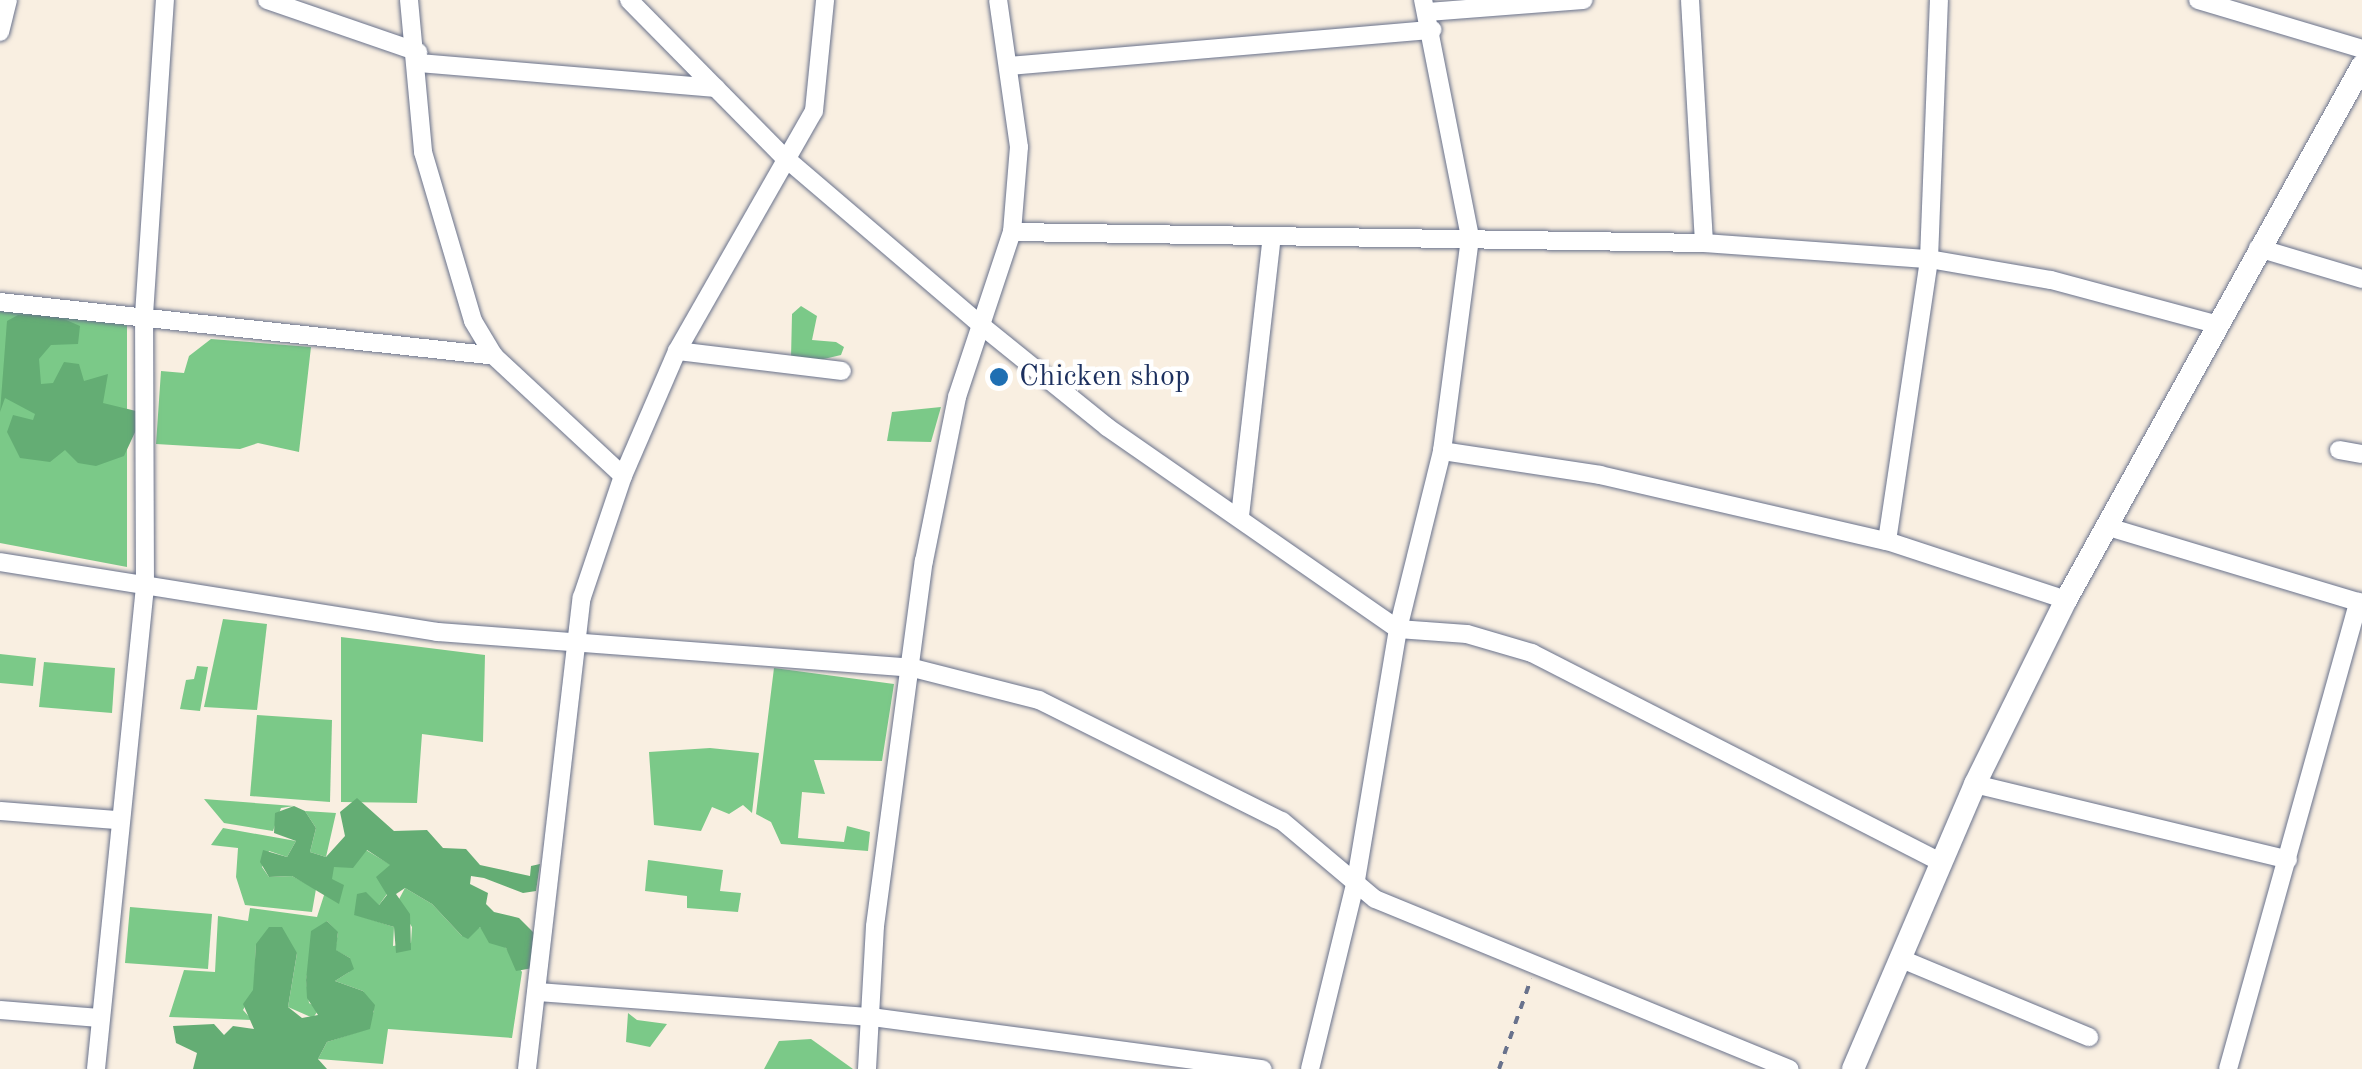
<!DOCTYPE html>
<html>
<head>
<meta charset="utf-8">
<style>
	body { margin:0 }
	#map { position:relative; width:2362px; height:1069px; overflow:hidden; background:#f9efe1; font-family:"Old Standard TT",serif }
	div>[style] { position:absolute }
	.green>* { inset:0; background:#7bc988 }
	.forest>* { inset:0; background:#64ad74 }
	.path>* { height:4px; margin-top:-2px; transform-origin:0; background:repeating-linear-gradient(90deg,#69728c 0 8px,transparent 0 16px) }
	.roads { filter:drop-shadow(0 0 2px #69728c) drop-shadow(0 0 2px #69728c) }
	.minor>* { height:18px; margin:-9px; padding:0 9px; transform-origin:9px; border-radius:9px; background:#fff }
	.tertiary>* { height:22px; margin:-11px; padding:0 11px; transform-origin:11px; border-radius:11px; background:#fff }
	.dots>* { width:28px; height:28px; translate:-50% -50%; box-sizing:border-box; border:5px solid #fff; border-radius:50% }
	span { translate:-50% -50%; white-space:nowrap; text-align:center; line-height:1.15; -webkit-text-stroke:9px #fff; paint-order:stroke }
	.poi-label { font-size:30px; color:#1b2f5e }
	.left { translate:0 -50%; text-align:left }
</style>
</head>
<body>
<div id="map">
	<div class="green">
		<i style="clip-path:polygon(801px 306px,817px 316px,812px 340px,836px 342px,844px 347px,841px 355px,811px 362px,791px 358px,792px 314px)"></i>
		<i style="clip-path:polygon(0 311px,127px 323px,127px 567px,0 543px)"></i>
		<i style="clip-path:polygon(211px 339px,311px 347px,299px 452px,258px 443px,240px 449px,156px 444px,161px 371px,184px 373px,189px 356px)"></i>
		<i style="clip-path:polygon(941px 407px,931px 442px,887px 441px,892px 412px)"></i>
		<i style="clip-path:polygon(223px 619px,267px 624px,257px 710px,204px 707px)"></i>
		<i style="clip-path:polygon(341px 637px,485px 655px,483px 742px,422px 734px,417px 803px,341px 802px)"></i>
		<i style="clip-path:polygon(0 654px,36px 658px,33px 686px,0 683px)"></i>
		<i style="clip-path:polygon(44px 662px,115px 668px,112px 713px,39px 707px)"></i>
		<i style="clip-path:polygon(197px 666px,208px 667px,200px 711px,180px 709px,186px 680px,194px 679px)"></i>
		<i style="clip-path:polygon(774px 668px,894px 684px,882px 761px,814px 760px,825px 794px,802px 792px,798px 838px,844px 842px,847px 826px,870px 832px,868px 851px,781px 844px,771px 822px,756px 814px)"></i>
		<i style="clip-path:polygon(257px 715px,332px 720px,330px 802px,250px 796px)"></i>
		<i style="clip-path:polygon(710px 748px,759px 753px,752px 813px,743px 805px,729px 814px,712px 807px,701px 831px,654px 825px,649px 752px)"></i>
		<i style="clip-path:polygon(204px 799px,294px 806px,281px 808px,273px 831px,224px 823px)"></i>
		<i style="clip-path:polygon(305px 811px,336px 813px,326px 857px,310px 852px,316px 828px)"></i>
		<i style="clip-path:polygon(223px 828px,296px 841px,287px 857px,269px 851px,262px 867px,269px 877px,292px 876px,316px 889px,312px 912px,245px 905px,236px 877px,238px 848px,211px 845px)"></i>
		<i style="clip-path:polygon(366px 850px,391px 865px,387px 894px,379px 905px,354px 914px,394px 927px,393px 946px,411px 943px,412px 927px,397px 903px,405px 888px,432px 904px,462px 936px,480px 927px,506px 948px,522px 972px,512px 1038px,388px 1029px,383px 1064px,318px 1059px,327px 1042px,364px 1030px,374px 1011px,363px 991px,335px 981px,349px 972px,350px 958px,335px 950px,338px 933px,327px 921px,313px 943px,306px 980px,309px 1003px,319px 1009px,313px 1018px,288px 1007px,297px 953px,256px 944px,254px 990px,243px 1010px,252px 1020px,169px 1017px,184px 970px,215px 972px,218px 916px,248px 921px,250px 908px,317px 917px,333px 867px)"></i>
		<i style="clip-path:polygon(648px 860px,723px 870px,720px 891px,741px 893px,738px 912px,687px 908px,687px 896px,645px 891px)"></i>
		<i style="clip-path:polygon(130px 907px,212px 914px,208px 969px,125px 963px)"></i>
		<i style="clip-path:polygon(628px 1013px,637px 1020px,667px 1024px,650px 1047px,626px 1042px)"></i>
		<i style="clip-path:polygon(811px 1039px,853px 1069px,764px 1069px,779px 1041px)"></i>
	</div>
	<div class="forest">
		<i style="clip-path:polygon(18px 315px,57px 316px,80px 326px,78px 344px,51px 345px,39px 359px,41px 384px,53px 383px,64px 362px,79px 364px,84px 381px,108px 374px,103px 403px,136px 411px,137px 428px,124px 456px,96px 466px,78px 463px,65px 450px,50px 462px,20px 458px,7px 432px,13px 415px,33px 420px,35px 414px,5px 398px,0 412px,7px 321px)"></i>
		<i style="clip-path:polygon(357px 798px,394px 831px,427px 830px,443px 848px,466px 849px,480px 865px,530px 876px,531px 866px,540px 864px,536px 891px,523px 893px,484px 878px,471px 876px,470px 884px,488px 893px,486px 904px,494px 912px,519px 918px,535px 934px,533px 968px,516px 971px,506px 948px,489px 943px,480px 927px,468px 939px,462px 936px,432px 904px,405px 888px,396px 894px,410px 914px,411px 950px,396px 953px,394px 927px,354px 915px,357px 894px,366px 892px,379px 905px,387px 895px,376px 877px,390px 865px,367px 850px,353px 868px,334px 867px,332px 879px,344px 885px,339px 904px,292px 876px,269px 877px,260px 862px,263px 850px,287px 857px,296px 841px,274px 833px,275px 813px,294px 806px,305px 811px,316px 828px,310px 852px,326px 857px,345px 836px,340px 812px)"></i>
		<i style="clip-path:polygon(327px 921px,338px 932px,336px 950px,350px 958px,354px 969px,335px 981px,363px 991px,375px 1005px,370px 1029px,327px 1042px,318px 1059px,327px 1069px,193px 1069px,197px 1053px,176px 1043px,173px 1026px,214px 1024px,224px 1035px,233px 1026px,254px 1029px,243px 1004px,253px 990px,256px 944px,269px 927px,282px 927px,297px 953px,288px 1007px,302px 1018px,318px 1015px,307px 998px,306px 980px,311px 931px)"></i>
	</div>
	<div class="path">
		<i style="left:1499px;top:1069px;width:96px;rotate:-70.4deg"></i>
	</div>
	<div class="roads">
		<div class="minor">
			<i style="left:267px;top:0;width:160px;rotate:19deg"></i>
			<i style="left:409px;top:0;width:153px;rotate:84.7deg"></i>
			<i style="left:423px;top:152px;width:176px;rotate:73.5deg"></i>
			<i style="left:473px;top:321px;width:41px;rotate:59deg"></i>
			<i style="left:494px;top:356px;width:176px;rotate:42.9deg"></i>
			<i style="left:629px;top:0;width:219px;rotate:45.4deg"></i>
			<i style="left:783px;top:156px;width:262px;rotate:40.5deg"></i>
			<i style="left:982px;top:326px;width:161px;rotate:38.9deg"></i>
			<i style="left:1107px;top:427px;width:354px;rotate:34.8deg"></i>
			<i style="left:1398px;top:629px;width:69px;rotate:4.1deg"></i>
			<i style="left:1467px;top:634px;width:68px;rotate:16.3deg"></i>
			<i style="left:1532px;top:653px;width:458px;rotate:27.1deg"></i>
			<i style="left:1690px;top:0;width:243px;rotate:86.7deg"></i>
			<i style="left:2198px;top:0;width:171px;rotate:16.6deg"></i>
			<i style="left:1427px;top:12px;width:157px;rotate:-4.4deg"></i>
			<i style="left:0;top:32px;width:33px;rotate:-76deg"></i>
			<i style="left:419px;top:63px;width:298px;rotate:4.8deg"></i>
			<i style="left:1009px;top:66px;width:425px;rotate:-4.9deg"></i>
			<i style="left:1012px;top:232px;width:692px;rotate:0.91deg"></i>
			<i style="left:1704px;top:243px;width:226px;rotate:4.1deg"></i>
			<i style="left:1929px;top:259px;width:124px;rotate:9.8deg"></i>
			<i style="left:2051px;top:280px;width:170px;rotate:15deg"></i>
			<i style="left:2258px;top:248px;width:109px;rotate:16.6deg"></i>
			<i style="left:0;top:302px;width:497px;rotate:6.2deg"></i>
			<i style="left:677px;top:351px;width:166px;rotate:6.9deg"></i>
			<i style="left:2339px;top:450px;width:23px;rotate:10deg"></i>
			<i style="left:1442px;top:451px;width:160px;rotate:8.6deg"></i>
			<i style="left:1600px;top:475px;width:294px;rotate:13deg"></i>
			<i style="left:1887px;top:541px;width:188px;rotate:18.2deg"></i>
			<i style="left:1240px;top:516px;width:281px;rotate:-83.5deg"></i>
			<i style="left:2105px;top:526px;width:268px;rotate:16.7deg"></i>
			<i style="left:1887px;top:541px;width:285px;rotate:-81.5deg"></i>
			<i style="left:1929px;top:259px;width:259px;rotate:-87.8deg"></i>
			<i style="left:0;top:562px;width:443px;rotate:9.1deg"></i>
			<i style="left:437px;top:632px;width:477px;rotate:4.3deg"></i>
			<i style="left:913px;top:668px;width:130px;rotate:14.3deg"></i>
			<i style="left:1039px;top:700px;width:271px;rotate:26.5deg"></i>
			<i style="left:1282px;top:821px;width:121px;rotate:40deg"></i>
			<i style="left:1375px;top:899px;width:448px;rotate:22.3deg"></i>
			<i style="left:1975px;top:784px;width:322px;rotate:13.6deg"></i>
			<i style="left:0;top:811px;width:117px;rotate:4.4deg"></i>
			<i style="left:1899px;top:958px;width:206px;rotate:22.6deg"></i>
			<i style="left:537px;top:992px;width:336px;rotate:4.3deg"></i>
			<i style="left:872px;top:1017px;width:394px;rotate:7.6deg"></i>
			<i style="left:0;top:1010px;width:100px;rotate:4.6deg"></i>
			<i style="left:96px;top:1069px;width:482px;rotate:-84.2deg"></i>
			<i style="left:145px;top:589px;width:274px;rotate:-90.2deg"></i>
			<i style="left:144px;top:315px;width:316px;rotate:-86.2deg"></i>
			<i style="left:527px;top:1069px;width:475px;rotate:-83.4deg"></i>
			<i style="left:582px;top:597px;width:128px;rotate:-71.3deg"></i>
			<i style="left:623px;top:476px;width:136px;rotate:-66.6deg"></i>
			<i style="left:677px;top:351px;width:276px;rotate:-60.3deg"></i>
			<i style="left:814px;top:111px;width:112px;rotate:-84.3deg"></i>
			<i style="left:867px;top:1069px;width:143px;rotate:-86.8deg"></i>
			<i style="left:875px;top:926px;width:368px;rotate:-82.4deg"></i>
			<i style="left:924px;top:561px;width:167px;rotate:-78.6deg"></i>
			<i style="left:957px;top:397px;width:174px;rotate:-71.6deg"></i>
			<i style="left:1012px;top:232px;width:85px;rotate:-85.3deg"></i>
			<i style="left:1019px;top:147px;width:148px;rotate:-98.1deg"></i>
			<i style="left:1310px;top:1069px;width:195px;rotate:-76.3deg"></i>
			<i style="left:1356px;top:880px;width:254px;rotate:-80.5deg"></i>
			<i style="left:1398px;top:629px;width:183px;rotate:-76.1deg"></i>
			<i style="left:1442px;top:451px;width:216px;rotate:-82.5deg"></i>
			<i style="left:1470px;top:237px;width:242px;rotate:-101.2deg"></i>
			<i style="left:2228px;top:1069px;width:485px;rotate:-74.4deg"></i>
		</div>
		<div class="tertiary">
			<i style="left:1853px;top:1069px;width:310px;rotate:-66.8deg"></i>
			<i style="left:1975px;top:784px;width:205px;rotate:-63.7deg"></i>
			<i style="left:2066px;top:600px;width:611px;rotate:-61deg"></i>
		</div>
	</div>
	<div class="dots">
		<i style="left:999px;top:377px;background:#1f6fb2"></i>
	</div>
	<div class="poi-label">
		<span class="left" style="left:1019px;top:377px">Chicken shop</span>
	</div>
</div>
</body>
</html>
